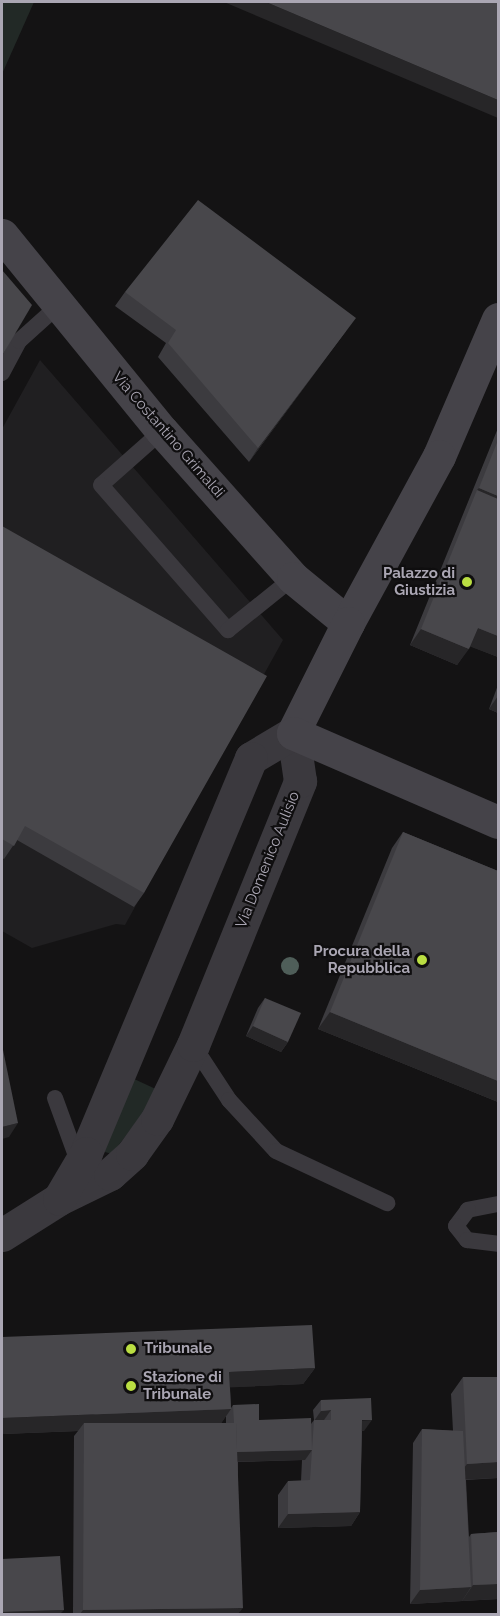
<!DOCTYPE html>
<html>
<head>
<meta charset="utf-8">
<style>
	body { margin:0 }
	#map { position:relative; width:500px; height:1616px; overflow:hidden; background:#141314; font-family:Raleway,sans-serif }
	div>[style] { position:absolute }
	.built>* { inset:0; background:#201f21 }
	.green>* { inset:0; background:#222926 }
	.service>* { height:16px; margin:-8px; padding:0 8px; transform-origin:8px; border-radius:8px; background:#3b393e }
	.minor>* { height:33px; margin:-16.5px; padding:0 16.5px; transform-origin:16.5px; border-radius:16.5px; background:#3b393e }
	.secondary>* { height:33px; margin:-16.5px; padding:0 16.5px; transform-origin:16.5px; border-radius:16.5px; background:#454349 }
	.trees>* { width:18px; height:18px; margin:-9px; border-radius:50%; background:#4f5e59 }
	.wall>* { inset:0; background:#3c3b3f }
	.shaded-wall>* { inset:0; background:#272628 }
	.building>* { inset:0; background:#48474b }
	.dots>* { width:16px; height:16px; translate:-50% -50%; box-sizing:border-box; border:3px solid #0f0e0f; border-radius:50% }
	span { translate:-50% -50%; white-space:nowrap; text-align:center; line-height:1.15; -webkit-text-stroke:4.5px #0f0e0f; paint-order:stroke }
	.street-label { font-size:15px; color:#aaa6b3 }
	.poi-label { font-size:15px; color:#aaa6b3; font-weight:700 }
	.right { translate:-100% -50%; text-align:right }
	.left { translate:0 -50%; text-align:left }
	.frame { position:absolute; inset:0; border:3px solid #aaa6b3; pointer-events:none }
</style>
</head>
<body>
<div id="map">
	<div class="built">
		<i style="clip-path:polygon(40px 360px,283px 640px,125px 925px,116px 924px,32px 948px,2px 931px,2px 429px)"></i>
	</div>
	<div class="green">
		<i style="clip-path:polygon(2px 2px,34px 2px,2px 74px)"></i>
		<i style="clip-path:polygon(132px 1078px,160px 1091px,112px 1154px,105px 1152px,104px 1145px)"></i>
	</div>
	<div class="service">
		<i style="left:2px;top:373px;width:36px;rotate:-62deg"></i>
		<i style="left:19px;top:341px;width:54px;rotate:-42deg"></i>
		<i style="left:162px;top:431px;width:81px;rotate:138.5deg"></i>
		<i style="left:101px;top:485px;width:193px;rotate:48.8deg"></i>
		<i style="left:228px;top:630px;width:83px;rotate:-38.7deg"></i>
		<i style="left:193px;top:1045px;width:66px;rotate:56.8deg"></i>
		<i style="left:229px;top:1100px;width:69px;rotate:47.3deg"></i>
		<i style="left:276px;top:1151px;width:123px;rotate:25.1deg"></i>
		<i style="left:55px;top:1098px;width:70px;rotate:70deg"></i>
		<i style="left:498px;top:1204px;width:31px;rotate:169deg"></i>
		<i style="left:468px;top:1210px;width:20px;rotate:127deg"></i>
		<i style="left:456px;top:1226px;width:18px;rotate:52deg"></i>
		<i style="left:467px;top:1240px;width:31px;rotate:7deg"></i>
	</div>
	<div class="minor">
		<i style="left:2px;top:1235px;width:67px;rotate:-32.3deg"></i>
		<i style="left:59px;top:1199px;width:57px;rotate:-26.1deg"></i>
		<i style="left:110px;top:1174px;width:30px;rotate:-42deg"></i>
		<i style="left:132px;top:1154px;width:43px;rotate:-54.5deg"></i>
		<i style="left:157px;top:1119px;width:82px;rotate:-64.1deg"></i>
		<i style="left:193px;top:1045px;width:285px;rotate:-67.9deg"></i>
		<i style="left:300px;top:781px;width:49px;rotate:-98.3deg"></i>
		<i style="left:293px;top:733px;width:49px;rotate:149.2deg"></i>
		<i style="left:251px;top:758px;width:428px;rotate:112.7deg"></i>
		<i style="left:86px;top:1153px;width:53px;rotate:120.4deg"></i>
	</div>
	<div class="secondary">
		<i style="left:2px;top:235px;width:253px;rotate:50.8deg"></i>
		<i style="left:162px;top:431px;width:197px;rotate:48.3deg"></i>
		<i style="left:293px;top:578px;width:71px;rotate:39.3deg"></i>
		<i style="left:498px;top:319px;width:149px;rotate:113.3deg"></i>
		<i style="left:439px;top:456px;width:190px;rotate:118.6deg"></i>
		<i style="left:348px;top:623px;width:123px;rotate:116.6deg"></i>
		<i style="left:293px;top:733px;width:223px;rotate:23.5deg"></i>
	</div>
	<div class="trees">
		<i style="left:290px;top:966px"></i>
	</div>
	<div class="wall">
		<i style="clip-path:polygon(125px 292px,346px 331px,249px 462px,158px 357px,166px 343px,115px 306px)"></i>
		<i style="clip-path:polygon(498px 428px,498px 657px,470px 646px,457px 665px,410px 645px)"></i>
		<i style="clip-path:polygon(2px 526px,144px 893px,134px 907px,17px 840px,4px 859px,2px 858px)"></i>
		<i style="clip-path:polygon(498px 685px,498px 713px,489px 709px)"></i>
		<i style="clip-path:polygon(403px 832px,498px 871px,498px 1102px,318px 1029px,392px 848px)"></i>
		<i style="clip-path:polygon(265px 998px,288px 1042px,281px 1052px,246px 1036px,258px 1008px)"></i>
		<i style="clip-path:polygon(evenodd,315px 1368px,303px 1384px,230px 1387px,231px 1408px,233px 1405px,259px 1420px,311px 1424px,314px 1420px,313px 1410px,321px 1400px,364px 1431px,362px 1431px,360px 1512px,351px 1526px,278px 1528px,278px 1495px,288px 1481px,301px 1481px,302px 1460px,238px 1462px,238px 1614px,73px 1614px,74px 1436px,78px 1431px,2px 1434px,315px 1368px,226px 1416px,226px 1423px,221px 1423px,226px 1416px)"></i>
		<i style="clip-path:polygon(463px 1377px,498px 1377px,498px 1478px,466px 1480px,469px 1537px,471px 1534px,498px 1532px,498px 1599px,410px 1604px,413px 1443px,422px 1429px,453px 1431px,451px 1394px)"></i>
	</div>
	<div class="shaded-wall">
		<i style="clip-path:polygon(224px 2px,266px 2px,498px 100px,498px 118px)"></i>
		<i style="clip-path:polygon(356px 318px,346px 331px,249px 462px,258px 448px)"></i>
		<i style="clip-path:polygon(479px 488px,498px 496px,498px 520px,477px 490px)"></i>
		<i style="clip-path:polygon(478px 628px,498px 636px,498px 657px,466px 645px)"></i>
		<i style="clip-path:polygon(421px 629px,469px 649px,457px 665px,410px 645px)"></i>
		<i style="clip-path:polygon(498px 696px,498px 713px,489px 709px)"></i>
		<i style="clip-path:polygon(330px 1012px,498px 1081px,498px 1102px,318px 1029px)"></i>
		<i style="clip-path:polygon(253px 1026px,288px 1042px,281px 1052px,246px 1036px)"></i>
		<i style="clip-path:polygon(18px 1123px,9px 1137px,2px 1139px,2px 1127px)"></i>
		<i style="clip-path:polygon(315px 1368px,303px 1384px,218px 1388px,229px 1372px)"></i>
		<i style="clip-path:polygon(231px 1409px,220px 1425px,84px 1423px,78px 1431px,2px 1434px,2px 1418px)"></i>
		<i style="clip-path:polygon(331px 1410px,324px 1420px,314px 1421px,321px 1411px)"></i>
		<i style="clip-path:polygon(372px 1420px,364px 1431px,324px 1432px,331px 1422px)"></i>
		<i style="clip-path:polygon(312px 1450px,305px 1460px,227px 1462px,234px 1452px)"></i>
		<i style="clip-path:polygon(498px 1462px,498px 1478px,455px 1480px,467px 1464px)"></i>
		<i style="clip-path:polygon(360px 1512px,351px 1526px,278px 1528px,288px 1514px)"></i>
		<i style="clip-path:polygon(498px 1584px,498px 1599px,462px 1601px,473px 1585px)"></i>
		<i style="clip-path:polygon(471px 1587px,462px 1601px,410px 1604px,420px 1590px)"></i>
		<i style="clip-path:polygon(243px 1608px,238px 1614px,80px 1614px,83px 1610px)"></i>
		<i style="clip-path:polygon(64px 1610px,60px 1614px,2px 1614px,2px 1612px)"></i>
	</div>
	<div class="building">
		<i style="clip-path:polygon(266px 2px,498px 2px,498px 100px)"></i>
		<i style="clip-path:polygon(198px 200px,356px 318px,258px 448px,168px 343px,176px 330px,125px 292px)"></i>
		<i style="clip-path:polygon(2px 270px,32px 305px,2px 356px)"></i>
		<i style="clip-path:polygon(498px 440px,498px 496px,479px 488px)"></i>
		<i style="clip-path:polygon(477px 490px,498px 499px,498px 636px,478px 628px,469px 649px,421px 629px)"></i>
		<i style="clip-path:polygon(2px 526px,267px 676px,144px 893px,25px 826px,14px 846px,2px 839px)"></i>
		<i style="clip-path:polygon(403px 832px,498px 871px,498px 1081px,330px 1012px)"></i>
		<i style="clip-path:polygon(265px 998px,301px 1013px,288px 1042px,253px 1026px)"></i>
		<i style="clip-path:polygon(2px 1045px,18px 1123px,2px 1127px)"></i>
		<i style="clip-path:polygon(312px 1325px,315px 1368px,229px 1372px,231px 1409px,2px 1418px,2px 1337px)"></i>
		<i style="clip-path:polygon(463px 1377px,498px 1377px,498px 1462px,467px 1464px)"></i>
		<i style="clip-path:polygon(371px 1398px,372px 1420px,331px 1420px,331px 1410px,321px 1411px,321px 1400px)"></i>
		<i style="clip-path:polygon(259px 1404px,259px 1420px,311px 1418px,312px 1450px,237px 1452px,236px 1423px,234px 1423px,233px 1405px)"></i>
		<i style="clip-path:polygon(314px 1420px,362px 1420px,360px 1512px,288px 1514px,288px 1481px,310px 1480px)"></i>
		<i style="clip-path:polygon(84px 1423px,236px 1423px,243px 1608px,83px 1610px)"></i>
		<i style="clip-path:polygon(422px 1429px,463px 1431px,471px 1587px,420px 1590px)"></i>
		<i style="clip-path:polygon(498px 1532px,498px 1584px,473px 1585px,471px 1534px)"></i>
		<i style="clip-path:polygon(60px 1556px,64px 1610px,2px 1612px,2px 1559px)"></i>
	</div>
	<div class="dots">
		<i style="left:467px;top:582px;background:#bade42"></i>
		<i style="left:422px;top:960px;background:#bade42"></i>
		<i style="left:131px;top:1349px;background:#bade42"></i>
		<i style="left:131px;top:1386px;background:#bade42"></i>
	</div>
	<div class="street-label">
		<span style="left:168px;top:435px;rotate:49deg">Via Costantino Grimaldi</span>
		<span style="left:268px;top:860px;rotate:-68deg">Via Domenico Aulisio</span>
	</div>
	<div class="poi-label">
		<span class="right" style="left:455px;top:582px">Palazzo di<br>Giustizia</span>
		<span class="right" style="left:410px;top:960px">Procura della<br>Repubblica</span>
		<span class="left" style="left:144px;top:1349px">Tribunale</span>
		<span class="left" style="left:143px;top:1386px">Stazione di<br>Tribunale</span>
	</div>
	<div class="frame"></div>
</div>
</body>
</html>
